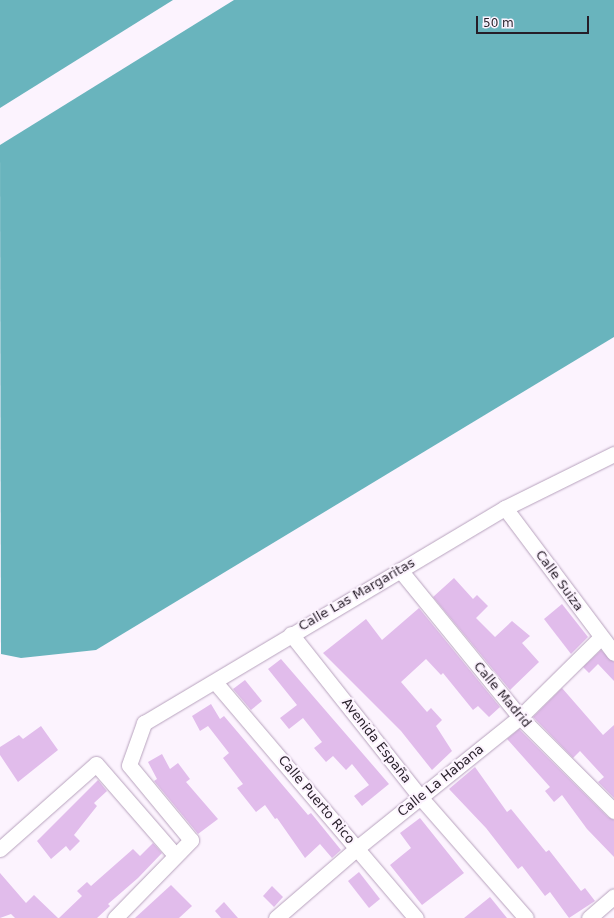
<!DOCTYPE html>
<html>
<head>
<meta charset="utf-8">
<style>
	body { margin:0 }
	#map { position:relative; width:614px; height:918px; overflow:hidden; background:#fcf3fe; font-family:"DejaVu Sans",sans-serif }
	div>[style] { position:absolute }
	.water>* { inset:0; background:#69b4bd }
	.building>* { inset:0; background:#e1bceb }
	.roads { filter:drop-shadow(0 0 1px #b7a2bd) drop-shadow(0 0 1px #b7a2bd) }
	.minor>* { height:15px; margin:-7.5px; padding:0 7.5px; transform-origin:7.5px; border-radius:7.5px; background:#fff }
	span { translate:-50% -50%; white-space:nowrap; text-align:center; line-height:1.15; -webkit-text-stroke:4px #fcf3fe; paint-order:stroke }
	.street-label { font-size:13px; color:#261e28 }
	.scale { position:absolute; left:476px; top:16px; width:113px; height:18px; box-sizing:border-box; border:2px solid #261e28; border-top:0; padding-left:5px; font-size:12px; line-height:14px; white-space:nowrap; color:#261e28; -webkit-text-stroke:3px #fcf3fe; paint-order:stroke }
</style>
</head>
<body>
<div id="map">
	<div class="water">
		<i style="clip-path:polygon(0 0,173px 0,0 108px)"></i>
		<i style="clip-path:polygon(234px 0,614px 0,614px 337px,96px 650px,21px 658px,1px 654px,0 145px)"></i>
	</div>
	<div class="building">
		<i style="clip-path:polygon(454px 578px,473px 599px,477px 595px,488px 606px,476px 618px,495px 637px,512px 621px,530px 636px,522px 643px,539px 662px,510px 690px,433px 597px)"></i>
		<i style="clip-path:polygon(562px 604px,588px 637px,571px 654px,544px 619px)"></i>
		<i style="clip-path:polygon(419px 608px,500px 707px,489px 717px,478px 706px,473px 710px,443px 673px,441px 675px,426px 659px,401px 682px,427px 712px,431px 708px,442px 720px,436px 726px,452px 751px,432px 770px,401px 731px,323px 653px,366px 619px,382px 640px)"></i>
		<i style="clip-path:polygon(601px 650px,614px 662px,614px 681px,598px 664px,589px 673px,583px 667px)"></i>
		<i style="clip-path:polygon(281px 659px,389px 784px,362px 806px,354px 796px,369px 785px,352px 764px,346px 770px,333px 756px,326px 762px,314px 748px,322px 742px,303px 718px,289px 729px,280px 718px,297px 705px,268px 669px)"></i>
		<i style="clip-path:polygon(245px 680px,262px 701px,251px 710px,233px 689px)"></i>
		<i style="clip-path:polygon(562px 688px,603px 735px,614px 725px,614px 798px,598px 782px,604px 777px,580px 751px,573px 758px,533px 717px)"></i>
		<i style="clip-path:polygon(211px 704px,220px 719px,224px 716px,308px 815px,311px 813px,341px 850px,332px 858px,320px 844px,305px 858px,277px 818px,275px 819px,265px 805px,256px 812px,237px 788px,243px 784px,223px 758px,229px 753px,208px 726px,200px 731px,192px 716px)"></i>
		<i style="clip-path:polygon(41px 726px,58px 750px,18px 782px,0 755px,0 747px,19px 735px,23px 739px)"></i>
		<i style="clip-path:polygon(519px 729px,608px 817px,614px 820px,614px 857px,587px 829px,562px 795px,554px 802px,545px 791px,550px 787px,507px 739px)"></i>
		<i style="clip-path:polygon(162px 754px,170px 769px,178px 763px,190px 779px,186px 782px,218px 819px,198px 834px,154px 781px,157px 779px,148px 762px)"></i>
		<i style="clip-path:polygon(475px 767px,507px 812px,511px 809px,546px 852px,549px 850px,581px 891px,585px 888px,595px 901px,569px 918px,550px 892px,545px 896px,522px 866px,518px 869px,486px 828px,449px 789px)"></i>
		<i style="clip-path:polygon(98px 780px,107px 791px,94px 803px,97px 806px,74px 835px,80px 841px,70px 851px,66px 846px,51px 859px,37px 841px)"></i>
		<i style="clip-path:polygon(420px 818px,464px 873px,422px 905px,390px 865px,411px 848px,400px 833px)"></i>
		<i style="clip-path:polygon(153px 843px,162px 853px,138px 878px,108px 904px,110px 906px,97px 918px,59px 918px,82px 896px,77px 891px,87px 882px,91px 886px,133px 849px,140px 856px)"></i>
		<i style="clip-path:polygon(359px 872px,380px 899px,369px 908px,348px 881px)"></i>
		<i style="clip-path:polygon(0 873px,26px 903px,34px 895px,58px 918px,15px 918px,11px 914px,0 918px)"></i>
		<i style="clip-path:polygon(171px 885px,192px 906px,179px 918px,135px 918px)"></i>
		<i style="clip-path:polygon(272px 886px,283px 897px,274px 907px,263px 896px)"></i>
		<i style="clip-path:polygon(490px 897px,507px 918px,464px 918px)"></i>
		<i style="clip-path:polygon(224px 902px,238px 918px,221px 918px,215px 911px)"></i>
	</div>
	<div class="roads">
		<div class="minor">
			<i style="left:505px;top:508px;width:181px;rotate:53.1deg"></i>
			<i style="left:400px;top:570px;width:190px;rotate:50.8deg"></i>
			<i style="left:520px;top:717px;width:133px;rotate:45deg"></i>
			<i style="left:291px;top:634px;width:209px;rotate:51.6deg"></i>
			<i style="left:421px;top:798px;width:159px;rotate:48.8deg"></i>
			<i style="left:215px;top:682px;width:310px;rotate:49.6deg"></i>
			<i style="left:0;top:849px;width:128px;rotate:-41.5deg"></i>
			<i style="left:96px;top:764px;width:121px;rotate:49deg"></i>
			<i style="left:115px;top:918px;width:109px;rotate:-45.7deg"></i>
			<i style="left:191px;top:840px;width:97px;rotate:-129.6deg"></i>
			<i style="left:129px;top:765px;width:45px;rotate:-70.3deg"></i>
			<i style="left:144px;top:723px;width:420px;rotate:-30.8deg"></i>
			<i style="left:505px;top:508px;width:122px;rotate:-26.4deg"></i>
			<i style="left:276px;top:918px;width:107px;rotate:-40.8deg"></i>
			<i style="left:357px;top:848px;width:209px;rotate:-38.8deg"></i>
			<i style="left:520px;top:717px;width:112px;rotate:-44.6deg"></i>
			<i style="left:589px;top:918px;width:33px;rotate:-41deg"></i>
		</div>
	</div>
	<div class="street-label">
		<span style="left:559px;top:581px;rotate:54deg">Calle Suiza</span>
		<span style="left:357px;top:595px;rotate:-30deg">Calle Las Margaritas</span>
		<span style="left:502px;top:695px;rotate:50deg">Calle Madrid</span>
		<span style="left:376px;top:741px;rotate:52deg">Avenida España</span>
		<span style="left:441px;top:781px;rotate:-39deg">Calle La Habana</span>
		<span style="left:316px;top:800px;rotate:50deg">Calle Puerto Rico</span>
	</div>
	<div class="scale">50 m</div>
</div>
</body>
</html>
